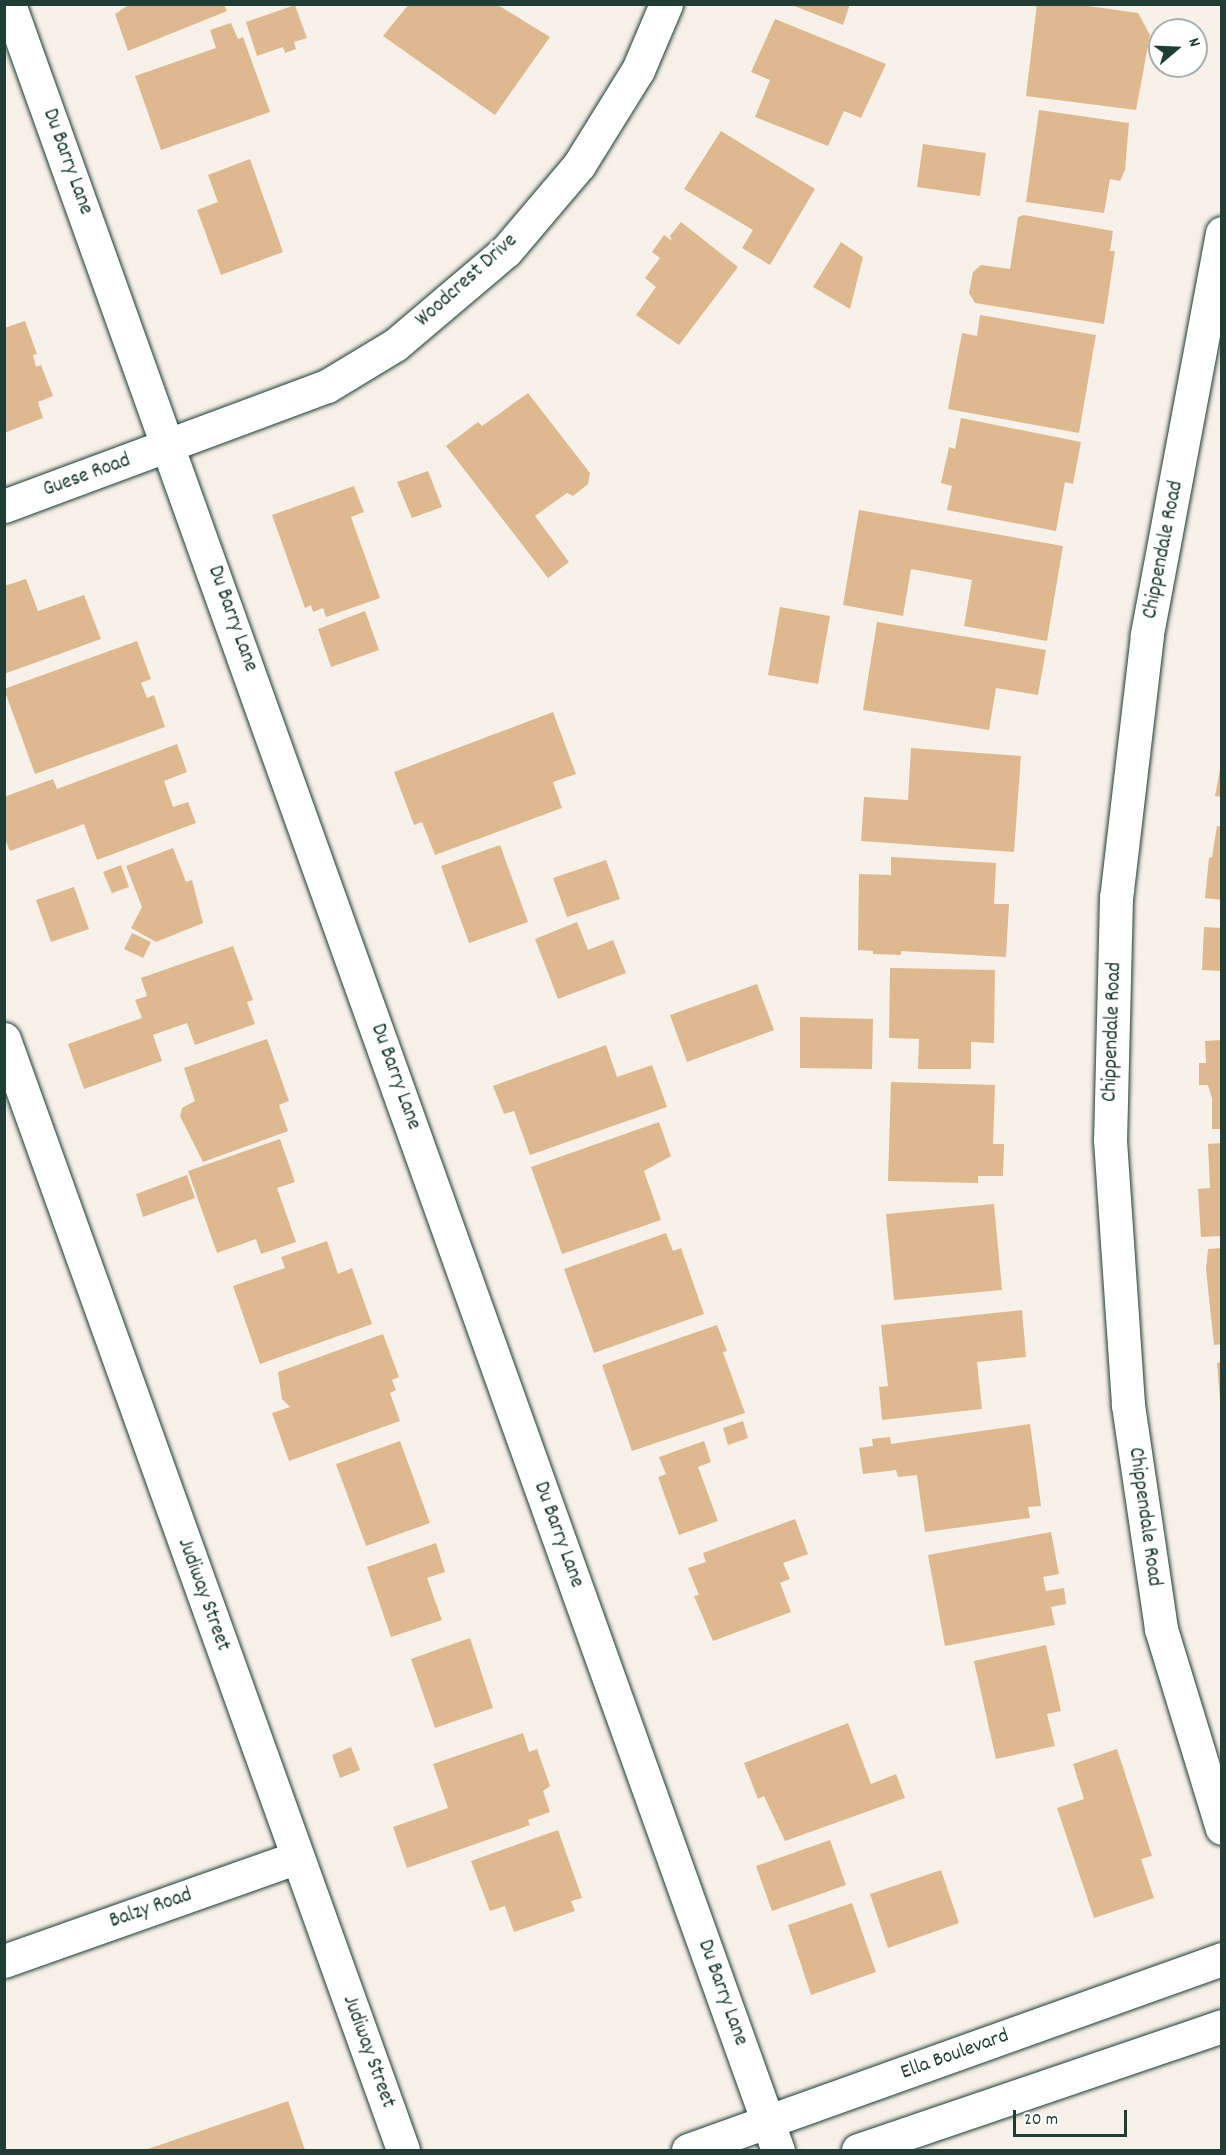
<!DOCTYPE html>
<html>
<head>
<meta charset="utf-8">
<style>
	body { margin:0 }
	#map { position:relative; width:1226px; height:2155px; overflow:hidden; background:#f8f1e9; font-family:Dekko,sans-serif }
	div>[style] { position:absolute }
	.building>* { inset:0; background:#deb88f }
	.roads { filter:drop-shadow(0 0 2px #1f3d34) drop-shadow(0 0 2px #1f3d34) }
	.minor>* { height:33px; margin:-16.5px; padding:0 16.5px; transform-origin:16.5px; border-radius:16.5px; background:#fff }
	.secondary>* { height:33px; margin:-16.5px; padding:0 16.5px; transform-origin:16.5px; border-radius:16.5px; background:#fff }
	span { translate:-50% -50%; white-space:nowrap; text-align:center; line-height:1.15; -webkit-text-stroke:4.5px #fff; paint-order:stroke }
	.street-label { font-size:21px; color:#1f3d34 }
	.frame { position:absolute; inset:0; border:6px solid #1f3d34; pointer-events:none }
	.north { position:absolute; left:1148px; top:18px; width:60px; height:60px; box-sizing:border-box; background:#fff; border:2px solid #a5b1ae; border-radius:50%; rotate:71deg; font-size:16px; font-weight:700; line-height:24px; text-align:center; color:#1f3d34 }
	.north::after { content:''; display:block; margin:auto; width:21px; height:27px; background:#1f3d34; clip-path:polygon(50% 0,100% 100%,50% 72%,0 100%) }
	.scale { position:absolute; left:1013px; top:2110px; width:114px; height:27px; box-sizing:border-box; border:3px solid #1f3d34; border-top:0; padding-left:8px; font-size:18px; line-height:21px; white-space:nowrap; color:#1f3d34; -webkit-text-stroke:4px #fff; paint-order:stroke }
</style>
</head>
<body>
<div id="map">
	<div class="building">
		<i style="clip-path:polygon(130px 4px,224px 4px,227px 11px,128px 51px,115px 14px)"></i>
		<i style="clip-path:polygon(409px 4px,496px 4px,550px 37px,495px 115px,383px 36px)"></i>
		<i style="clip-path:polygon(789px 4px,850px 4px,843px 25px)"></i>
		<i style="clip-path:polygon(1037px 4px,1074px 4px,1138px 13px,1150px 35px,1136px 110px,1026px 96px)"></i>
		<i style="clip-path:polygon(295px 5px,307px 38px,294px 42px,296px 49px,285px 53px,283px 47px,257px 56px,246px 22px)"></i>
		<i style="clip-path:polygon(775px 19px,886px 64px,861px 118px,844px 111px,828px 146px,755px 117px,770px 80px,751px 72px)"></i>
		<i style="clip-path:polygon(231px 23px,238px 39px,243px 37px,270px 112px,161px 150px,135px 76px,216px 48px,210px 30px)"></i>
		<i style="clip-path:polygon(1039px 110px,1129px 123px,1125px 170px,1120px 181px,1110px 179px,1104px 213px,1026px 202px)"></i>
		<i style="clip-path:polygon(721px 131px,815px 189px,770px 265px,742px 248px,753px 230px,684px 189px)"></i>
		<i style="clip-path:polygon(923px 144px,986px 153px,980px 196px,917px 187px)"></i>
		<i style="clip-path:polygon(250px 159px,283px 252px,221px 275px,197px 210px,218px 202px,208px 175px)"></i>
		<i style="clip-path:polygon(1024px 215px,1113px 231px,1110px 251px,1115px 251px,1104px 324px,975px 303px,969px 293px,973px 272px,981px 265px,1010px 269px,1018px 217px)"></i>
		<i style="clip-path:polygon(681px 222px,738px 267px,679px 345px,636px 315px,656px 287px,645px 278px,660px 258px,652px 252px,664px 235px,672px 241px,670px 236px)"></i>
		<i style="clip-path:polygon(841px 242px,863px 257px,850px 309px,813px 287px)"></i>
		<i style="clip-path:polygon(980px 315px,1096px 335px,1079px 433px,948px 409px,962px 333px,977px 336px)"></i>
		<i style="clip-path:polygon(25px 321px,37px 354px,33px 355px,36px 367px,41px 365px,53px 396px,38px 402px,43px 418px,4px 433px,4px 328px)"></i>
		<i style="clip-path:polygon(528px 393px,590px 473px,588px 484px,573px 496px,567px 493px,535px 516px,569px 562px,548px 578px,446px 446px,478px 422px,482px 426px)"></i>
		<i style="clip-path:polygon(961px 418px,1081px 442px,1073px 484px,1065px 482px,1056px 531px,947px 510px,952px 486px,941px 483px,949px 447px,955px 449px)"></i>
		<i style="clip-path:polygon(428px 471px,442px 507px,412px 518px,397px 482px)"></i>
		<i style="clip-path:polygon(354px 486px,364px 512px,351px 517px,380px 598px,326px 617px,323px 608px,313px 612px,311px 605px,305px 608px,272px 515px)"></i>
		<i style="clip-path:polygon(859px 510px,1063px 546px,1047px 641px,964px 626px,972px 580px,911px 569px,903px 616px,843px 605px)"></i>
		<i style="clip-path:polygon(26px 579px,38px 611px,84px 595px,101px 639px,4px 674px,4px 586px)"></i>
		<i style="clip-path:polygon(780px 607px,830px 616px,818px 684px,768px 675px)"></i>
		<i style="clip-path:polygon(365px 611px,379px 650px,331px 667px,318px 629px)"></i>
		<i style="clip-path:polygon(877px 622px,1046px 650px,1038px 695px,996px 688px,989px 730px,863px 710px)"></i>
		<i style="clip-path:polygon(137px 641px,151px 679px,141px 683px,147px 698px,154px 695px,165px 727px,35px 774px,4px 689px)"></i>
		<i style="clip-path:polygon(553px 712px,576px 774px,553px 782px,562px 808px,435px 855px,422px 822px,414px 825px,394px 772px)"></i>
		<i style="clip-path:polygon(177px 744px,187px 772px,164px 781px,173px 807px,188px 802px,196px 823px,97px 860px,84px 824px,10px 851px,4px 837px,4px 797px,53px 779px,57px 789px)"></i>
		<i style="clip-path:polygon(911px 748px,1021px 756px,1014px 852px,861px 841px,864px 797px,908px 800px)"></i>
		<i style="clip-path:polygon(1222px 759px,1222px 797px,1215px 796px)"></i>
		<i style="clip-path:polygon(1217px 826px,1222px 827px,1222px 900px,1205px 898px,1209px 858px,1212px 857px)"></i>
		<i style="clip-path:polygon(500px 845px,528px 922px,469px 943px,441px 866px)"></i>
		<i style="clip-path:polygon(173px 848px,186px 882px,192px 880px,203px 923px,156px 942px,131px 928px,142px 907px,126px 866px)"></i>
		<i style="clip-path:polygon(891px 857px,996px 863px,994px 904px,1009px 904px,1006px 957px,901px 951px,901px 955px,873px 954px,873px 951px,858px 950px,859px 874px,891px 875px)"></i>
		<i style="clip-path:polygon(606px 860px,620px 899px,567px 917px,553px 878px)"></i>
		<i style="clip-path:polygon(121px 865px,129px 887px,112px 893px,103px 872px)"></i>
		<i style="clip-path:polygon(74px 887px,89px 929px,51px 942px,36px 900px)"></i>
		<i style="clip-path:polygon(577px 922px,588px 950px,613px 940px,626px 973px,558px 999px,535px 939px)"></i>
		<i style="clip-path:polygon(1204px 927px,1222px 928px,1222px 971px,1202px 970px)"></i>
		<i style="clip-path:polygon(132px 933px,151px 942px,143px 958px,124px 949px)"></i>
		<i style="clip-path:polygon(233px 946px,253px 1000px,247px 1002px,255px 1024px,195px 1045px,187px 1023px,153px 1035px,162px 1061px,84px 1089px,68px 1044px,142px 1018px,135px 1000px,147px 996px,141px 978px)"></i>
		<i style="clip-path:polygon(890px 968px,995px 970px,994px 1043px,971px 1042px,971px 1069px,918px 1069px,919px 1039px,889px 1038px)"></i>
		<i style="clip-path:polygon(757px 984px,774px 1030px,687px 1062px,670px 1015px)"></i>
		<i style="clip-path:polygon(800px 1017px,873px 1019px,872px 1069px,800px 1068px)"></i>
		<i style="clip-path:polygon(267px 1039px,289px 1101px,279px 1105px,288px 1131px,203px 1162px,180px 1116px,182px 1108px,195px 1101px,184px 1068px)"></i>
		<i style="clip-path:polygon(1222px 1040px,1222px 1129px,1212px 1129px,1212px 1099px,1208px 1085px,1199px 1085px,1199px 1063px,1206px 1063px,1205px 1041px)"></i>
		<i style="clip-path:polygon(606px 1045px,617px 1077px,652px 1065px,667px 1107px,530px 1155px,514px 1111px,504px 1114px,493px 1086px)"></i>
		<i style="clip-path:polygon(891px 1082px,995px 1085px,993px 1144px,1004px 1144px,1003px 1176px,978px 1176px,978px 1183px,888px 1181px)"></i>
		<i style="clip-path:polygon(659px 1122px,671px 1156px,644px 1171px,661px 1220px,562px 1254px,531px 1167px)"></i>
		<i style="clip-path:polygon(280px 1139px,295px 1182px,277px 1188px,296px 1242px,261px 1254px,256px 1239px,217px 1253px,188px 1171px)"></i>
		<i style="clip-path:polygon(1222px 1143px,1222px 1236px,1201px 1237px,1198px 1189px,1210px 1188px,1208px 1144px)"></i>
		<i style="clip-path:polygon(187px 1175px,195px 1198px,143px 1217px,136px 1194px)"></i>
		<i style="clip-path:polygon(994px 1204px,1002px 1290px,894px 1300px,886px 1214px)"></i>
		<i style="clip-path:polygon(666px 1233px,673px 1251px,681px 1248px,704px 1314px,594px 1353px,564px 1269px)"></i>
		<i style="clip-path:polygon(327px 1241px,338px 1274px,352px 1268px,372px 1324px,260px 1364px,233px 1286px,285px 1268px,281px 1257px)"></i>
		<i style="clip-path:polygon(1222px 1248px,1222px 1344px,1214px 1345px,1206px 1269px,1208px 1249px)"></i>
		<i style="clip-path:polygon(1022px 1310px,1026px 1357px,977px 1362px,982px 1409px,882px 1420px,879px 1387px,888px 1386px,881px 1325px)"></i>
		<i style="clip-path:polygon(717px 1325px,727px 1351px,723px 1352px,745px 1413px,632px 1451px,602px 1365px)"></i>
		<i style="clip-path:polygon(383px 1334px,399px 1377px,392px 1380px,396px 1390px,390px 1393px,400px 1421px,289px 1461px,272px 1413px,290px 1407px,282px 1399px,278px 1372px)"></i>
		<i style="clip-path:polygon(1222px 1362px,1222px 1399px,1220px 1399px,1217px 1363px)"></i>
		<i style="clip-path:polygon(743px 1421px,748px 1438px,728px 1445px,723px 1428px)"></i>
		<i style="clip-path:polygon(1030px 1424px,1041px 1506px,1028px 1507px,1030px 1518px,925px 1532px,917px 1475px,898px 1477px,896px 1470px,863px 1474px,859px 1448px,873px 1446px,872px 1439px,890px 1437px,891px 1444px)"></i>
		<i style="clip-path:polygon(400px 1441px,430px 1523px,366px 1546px,336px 1464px)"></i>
		<i style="clip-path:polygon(704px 1441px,711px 1462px,698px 1467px,718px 1521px,679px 1535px,658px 1477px,666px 1474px,659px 1457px)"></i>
		<i style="clip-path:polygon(795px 1519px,808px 1554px,783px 1563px,790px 1579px,780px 1583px,791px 1612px,713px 1641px,694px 1596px,699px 1595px,688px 1568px,706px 1562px,703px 1553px)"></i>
		<i style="clip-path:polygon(1051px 1532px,1059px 1574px,1043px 1577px,1046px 1591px,1064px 1588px,1066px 1604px,1051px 1607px,1055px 1625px,945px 1646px,928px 1555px)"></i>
		<i style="clip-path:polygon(436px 1543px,445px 1572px,427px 1578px,442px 1620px,391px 1637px,367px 1567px)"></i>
		<i style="clip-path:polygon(470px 1638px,493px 1708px,435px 1728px,411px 1659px)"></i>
		<i style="clip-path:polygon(1046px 1645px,1061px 1711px,1047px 1714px,1055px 1746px,996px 1759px,974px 1661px)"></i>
		<i style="clip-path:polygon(848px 1723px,871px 1784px,896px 1774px,905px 1798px,785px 1841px,764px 1796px,758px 1799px,744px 1763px)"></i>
		<i style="clip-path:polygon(523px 1733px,529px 1752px,537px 1749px,550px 1786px,543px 1791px,550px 1812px,528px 1820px,530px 1825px,407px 1868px,393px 1827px,448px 1808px,433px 1764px)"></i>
		<i style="clip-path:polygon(351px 1747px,360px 1770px,340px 1778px,332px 1755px)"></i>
		<i style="clip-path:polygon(1117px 1749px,1152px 1856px,1141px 1859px,1154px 1898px,1094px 1918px,1057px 1808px,1084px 1799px,1073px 1764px)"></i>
		<i style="clip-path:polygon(558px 1830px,582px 1898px,571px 1901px,575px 1911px,514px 1932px,505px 1906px,490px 1911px,471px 1861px)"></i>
		<i style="clip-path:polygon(830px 1840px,846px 1885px,772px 1911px,756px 1866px)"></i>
		<i style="clip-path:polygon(941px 1870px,959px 1923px,888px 1948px,870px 1894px)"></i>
		<i style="clip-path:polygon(852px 1903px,876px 1972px,811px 1995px,788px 1925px)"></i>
		<i style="clip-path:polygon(288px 2101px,305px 2150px,145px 2150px)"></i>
	</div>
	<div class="roads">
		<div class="minor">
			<i style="left:9px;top:4px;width:2280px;rotate:70.29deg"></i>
			<i style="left:1222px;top:233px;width:409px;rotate:100.6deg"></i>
			<i style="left:1147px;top:635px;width:264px;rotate:96.7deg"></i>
			<i style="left:1116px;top:897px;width:243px;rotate:91.4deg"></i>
			<i style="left:1110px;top:1140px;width:266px;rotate:86.1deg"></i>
			<i style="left:1128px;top:1405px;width:226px;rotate:81.6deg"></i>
			<i style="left:1161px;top:1629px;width:208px;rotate:73deg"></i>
			<i style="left:4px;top:506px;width:345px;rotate:-20.4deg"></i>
			<i style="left:327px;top:386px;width:79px;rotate:-31.1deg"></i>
			<i style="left:395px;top:345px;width:145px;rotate:-40.3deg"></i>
			<i style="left:506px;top:251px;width:113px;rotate:-49.7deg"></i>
			<i style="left:579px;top:165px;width:112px;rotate:-58.2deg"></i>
			<i style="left:638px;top:70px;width:72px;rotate:-67deg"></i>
			<i style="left:4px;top:1039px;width:1180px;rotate:70.24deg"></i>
			<i style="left:4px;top:1961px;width:311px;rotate:-19.5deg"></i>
		</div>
		<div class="secondary">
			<i style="left:688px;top:2150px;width:567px;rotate:-19.68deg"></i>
			<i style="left:858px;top:2150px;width:385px;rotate:-18.8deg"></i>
		</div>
	</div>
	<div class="street-label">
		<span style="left:67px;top:162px;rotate:70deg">Du Barry Lane</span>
		<span style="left:467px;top:281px;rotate:-42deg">Woodcrest Drive</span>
		<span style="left:87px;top:476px;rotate:-20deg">Guese Road</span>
		<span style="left:1164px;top:550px;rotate:-79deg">Chippendale Road</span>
		<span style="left:232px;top:619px;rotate:70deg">Du Barry Lane</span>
		<span style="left:1113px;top:1032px;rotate:-88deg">Chippendale Road</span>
		<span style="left:395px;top:1077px;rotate:70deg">Du Barry Lane</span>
		<span style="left:1144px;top:1517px;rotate:82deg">Chippendale Road</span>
		<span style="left:558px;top:1535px;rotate:70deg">Du Barry Lane</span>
		<span style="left:203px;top:1595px;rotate:70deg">Judiway Street</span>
		<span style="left:151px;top:1909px;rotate:-19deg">Balzy Road</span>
		<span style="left:722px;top:1993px;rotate:70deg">Du Barry Lane</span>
		<span style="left:368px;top:2052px;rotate:70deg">Judiway Street</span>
		<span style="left:955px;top:2055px;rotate:-20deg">Ella Boulevard</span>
	</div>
	<div class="frame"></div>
	<div class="north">N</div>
	<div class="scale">20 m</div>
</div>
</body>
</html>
